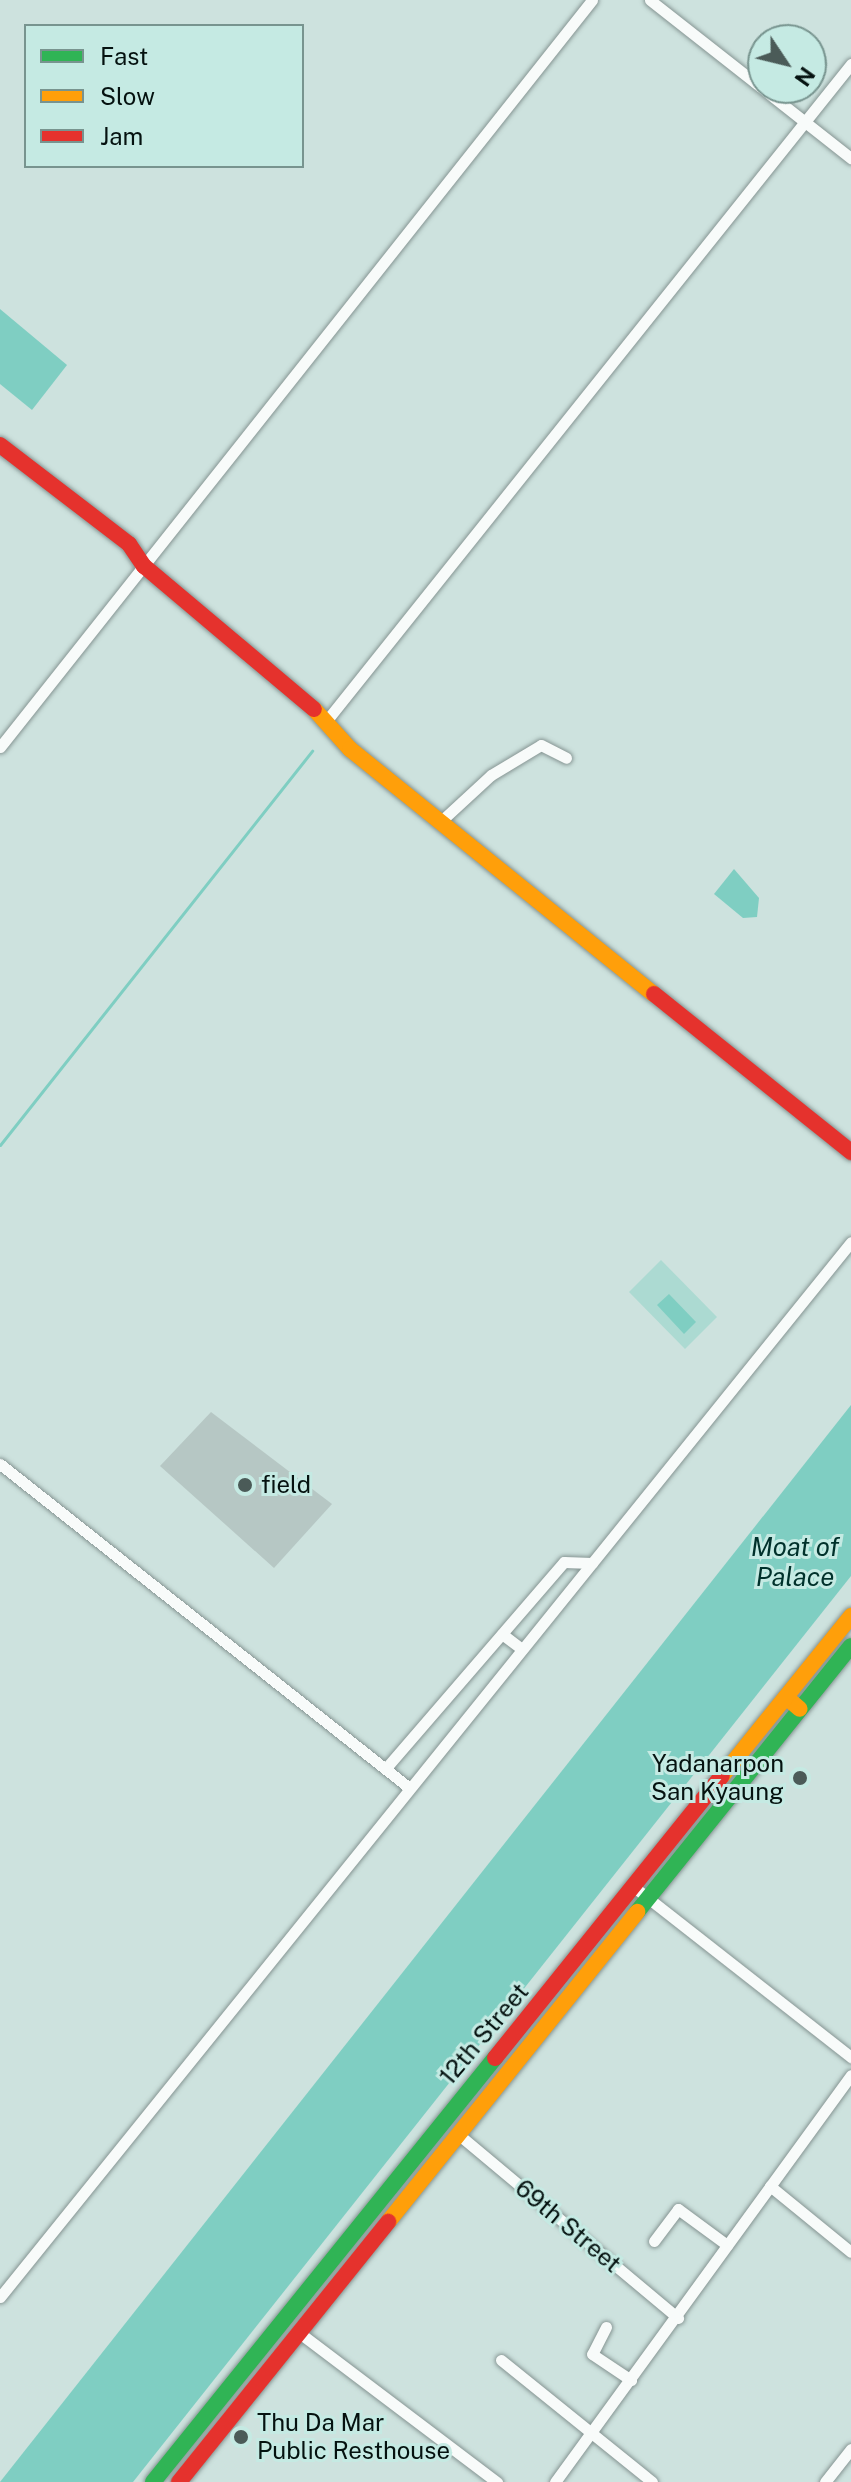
<!DOCTYPE html>
<html>
<head>
<meta charset="utf-8">
<style>
	body { margin:0 }
	#map { position:relative; width:851px; height:2482px; overflow:hidden; background:#cde2de; font-family:"Public Sans",sans-serif }
	div>[style] { position:absolute }
	.green>* { inset:0; background:#acdad2 }
	.water>* { inset:0; background:#7fcec2 }
	.stream>* { height:3px; margin:-1.5px; padding:0 1.5px; transform-origin:1.5px; border-radius:1.5px; background:#7fcec2 }
	.building>* { inset:0; background:#b6c7c4 }
	.roads { filter:drop-shadow(0 0 2px #869593) drop-shadow(0 0 2px #869593) }
	.street>* { height:11px; margin:-5.5px; padding:0 5.5px; transform-origin:5.5px; border-radius:5.5px; background:#f8fbfa }
	.fast>* { height:16px; margin:-8px; padding:0 8px; transform-origin:8px; border-radius:8px; background:#30b455 }
	.slow>* { height:16px; margin:-8px; padding:0 8px; transform-origin:8px; border-radius:8px; background:#ff9f0a }
	.jam>* { height:16px; margin:-8px; padding:0 8px; transform-origin:8px; border-radius:8px; background:#e5322d }
	.dots>* { width:22px; height:22px; translate:-50% -50%; box-sizing:border-box; border:4px solid #c5eae3; border-radius:50% }
	span { translate:-50% -50%; white-space:nowrap; text-align:center; line-height:1.15; -webkit-text-stroke:6px #c5eae3; paint-order:stroke }
	.poi-label { font-size:24px; color:#051210 }
	.left { translate:0 -50%; text-align:left }
	.right { translate:-100% -50%; text-align:right }
	.street-label { font-size:24px; color:#051210 }
	.water-label { font-size:26px; color:#00312b; font-style:italic }
	.legend { position:absolute; left:24px; top:24px; width:280px; height:144px; box-sizing:border-box; background:#c5eae3; border:2px solid #78948f; margin:0; padding:10px 14px; list-style:none; font-size:24px; color:#051210 }
	.legend li { display:flex; align-items:center; gap:16px; height:40px }
	.legend b { width:40px; border:2px solid #78948f }
	.north { position:absolute; left:747px; top:24px; width:80px; height:80px; box-sizing:border-box; background:#c5eae3; border:2px solid #78948f; border-radius:50%; rotate:125deg; font-size:22px; font-weight:700; line-height:32px; text-align:center; color:#051210 }
	.north::after { content:''; display:block; margin:auto; width:28px; height:36px; background:#4b5b58; clip-path:polygon(50% 0,100% 100%,50% 72%,0 100%) }
</style>
</head>
<body>
<div id="map">
	<div class="green">
		<i style="clip-path:polygon(661px 1260px,717px 1317px,685px 1349px,629px 1292px)"></i>
	</div>
	<div class="water">
		<i style="clip-path:polygon(0 309px,67px 365px,32px 410px,0 384px)"></i>
		<i style="clip-path:polygon(734px 869px,759px 898px,757px 917px,743px 918px,714px 894px)"></i>
		<i style="clip-path:polygon(669px 1294px,696px 1322px,684px 1334px,657px 1305px)"></i>
		<i style="clip-path:polygon(851px 1405px,851px 1576px,133px 2482px,0 2482px)"></i>
	</div>
	<div class="stream">
		<i style="left:0;top:1145px;width:503px;rotate:-51.63deg"></i>
	</div>
	<div class="building">
		<i style="clip-path:polygon(211px 1412px,332px 1504px,274px 1568px,160px 1466px)"></i>
	</div>
	<div class="roads">
		<div class="street">
			<i style="left:650px;top:0;width:256px;rotate:38.2deg"></i>
			<i style="left:327px;top:720px;width:840px;rotate:-51.38deg"></i>
			<i style="left:0;top:747px;width:953px;rotate:-51.6deg"></i>
			<i style="left:440px;top:822px;width:69px;rotate:-42.7deg"></i>
			<i style="left:491px;top:775px;width:58px;rotate:-31deg"></i>
			<i style="left:541px;top:745px;width:28px;rotate:27deg"></i>
			<i style="left:0;top:1464px;width:519px;rotate:38.35deg"></i>
			<i style="left:502px;top:1634px;width:25px;rotate:37deg"></i>
			<i style="left:386px;top:1768px;width:272px;rotate:-49.2deg"></i>
			<i style="left:564px;top:1562px;width:28px;rotate:2deg"></i>
			<i style="left:634px;top:1887px;width:276px;rotate:38.1deg"></i>
			<i style="left:458px;top:2134px;width:287px;rotate:39.9deg"></i>
			<i style="left:770px;top:2186px;width:104px;rotate:39.2deg"></i>
			<i style="left:654px;top:2241px;width:40px;rotate:-53deg"></i>
			<i style="left:678px;top:2209px;width:61px;rotate:36.3deg"></i>
			<i style="left:0;top:2297px;width:1355px;rotate:-51.11deg"></i>
			<i style="left:606px;top:2327px;width:30px;rotate:117deg"></i>
			<i style="left:592px;top:2354px;width:47px;rotate:33.7deg"></i>
			<i style="left:297px;top:2331px;width:251px;rotate:37.1deg"></i>
			<i style="left:501px;top:2360px;width:194px;rotate:38.9deg"></i>
			<i style="left:555px;top:2482px;width:503px;rotate:-53.97deg"></i>
			<i style="left:825px;top:2482px;width:42px;rotate:-51.8deg"></i>
		</div>
		<div class="fast">
			<i style="left:637px;top:1912px;width:341px;rotate:-51.2deg"></i>
			<i style="left:153px;top:2482px;width:545px;rotate:-51.11deg"></i>
		</div>
		<div class="slow">
			<i style="left:314px;top:709px;width:54px;rotate:48deg"></i>
			<i style="left:350px;top:749px;width:390px;rotate:38.9deg"></i>
			<i style="left:786px;top:1697px;width:18px;rotate:41deg"></i>
			<i style="left:722px;top:1776px;width:206px;rotate:-51.1deg"></i>
			<i style="left:388px;top:2222px;width:398px;rotate:-51.2deg"></i>
		</div>
		<div class="jam">
			<i style="left:0;top:445px;width:163px;rotate:37.5deg"></i>
			<i style="left:129px;top:544px;width:27px;rotate:56deg"></i>
			<i style="left:144px;top:566px;width:222px;rotate:40.1deg"></i>
			<i style="left:654px;top:994px;width:253px;rotate:38.7deg"></i>
			<i style="left:495px;top:2058px;width:362px;rotate:-51.2deg"></i>
			<i style="left:179px;top:2482px;width:334px;rotate:-51.2deg"></i>
		</div>
	</div>
	<div class="dots">
		<i style="left:245px;top:1485px;background:#4b5b58"></i>
		<i style="left:800px;top:1778px;background:#4b5b58"></i>
		<i style="left:241px;top:2437px;background:#4b5b58"></i>
	</div>
	<div class="poi-label">
		<span class="left" style="left:261px;top:1485px">field</span>
		<span class="right" style="left:784px;top:1778px">Yadanarpon<br>San Kyaung</span>
		<span class="left" style="left:257px;top:2437px">Thu Da Mar<br>Public Resthouse</span>
	</div>
	<div class="street-label">
		<span style="left:484px;top:2034px;rotate:-50deg">12th Street</span>
		<span style="left:568px;top:2226px;rotate:40deg">69th Street</span>
	</div>
	<div class="water-label">
		<span style="left:795px;top:1562px">Moat of<br>Palace</span>
	</div>
	<ul class="legend">
	<li><b style="height:10px;background:#30b455"></b>Fast</li>
	<li><b style="height:10px;background:#ff9f0a"></b>Slow</li>
	<li><b style="height:10px;background:#e5322d"></b>Jam</li>
	</ul>
	<div class="north">N</div>
</div>
</body>
</html>
